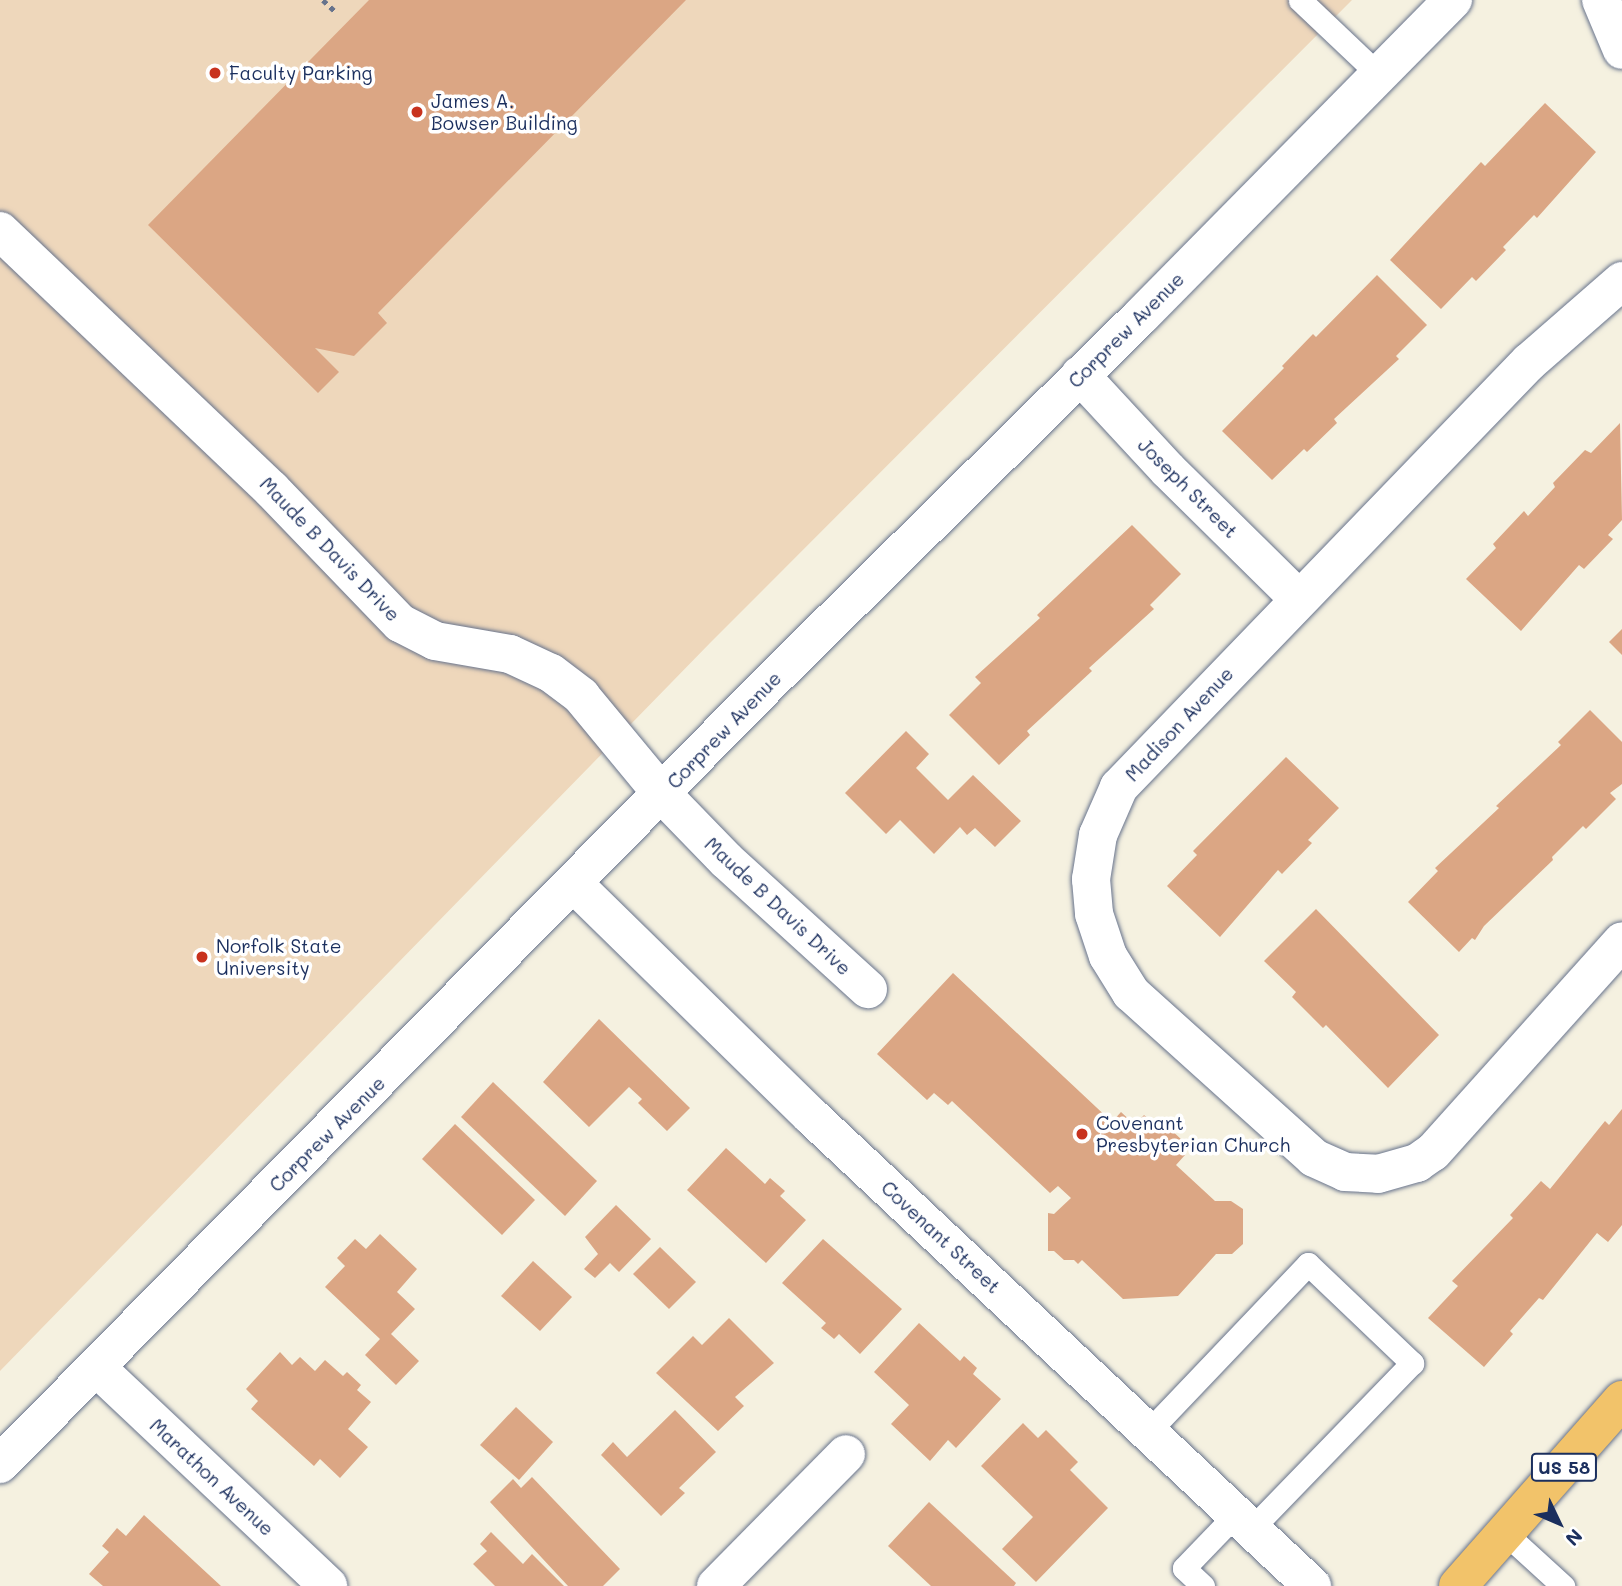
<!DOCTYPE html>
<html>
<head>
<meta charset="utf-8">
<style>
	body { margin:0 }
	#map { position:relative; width:1622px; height:1586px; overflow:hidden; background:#f5f1e0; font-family:Mali,sans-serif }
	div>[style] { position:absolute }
	.built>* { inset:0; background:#eed7bb }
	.building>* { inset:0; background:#dba684 }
	.path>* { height:4.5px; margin-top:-2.25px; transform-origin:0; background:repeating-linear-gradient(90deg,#67738c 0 5px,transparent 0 10px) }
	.roads { filter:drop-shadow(0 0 2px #67738c) drop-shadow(0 0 2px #67738c) }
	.service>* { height:23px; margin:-11.5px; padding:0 11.5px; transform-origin:11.5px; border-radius:11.5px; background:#fff }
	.minor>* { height:38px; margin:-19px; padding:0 19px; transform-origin:19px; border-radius:19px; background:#fff }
	.primary>* { height:38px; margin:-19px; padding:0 19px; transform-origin:19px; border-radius:19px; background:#f2c36a }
	.dots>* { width:19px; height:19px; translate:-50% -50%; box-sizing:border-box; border:4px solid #fff; border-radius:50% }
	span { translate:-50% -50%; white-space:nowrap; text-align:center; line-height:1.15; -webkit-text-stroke:7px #fff; paint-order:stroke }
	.shield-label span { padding:2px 5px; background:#fff; border:2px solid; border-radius:5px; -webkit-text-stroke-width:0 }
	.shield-label { font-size:18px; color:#1b2f5e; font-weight:700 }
	.poi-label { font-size:19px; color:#1b2f5e }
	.left { translate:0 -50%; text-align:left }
	.street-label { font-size:19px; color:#1b2f5e }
	.north { position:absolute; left:1524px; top:1488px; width:70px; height:70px; -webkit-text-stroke:5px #fff; paint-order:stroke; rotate:134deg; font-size:19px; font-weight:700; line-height:28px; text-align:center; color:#1b2f5e }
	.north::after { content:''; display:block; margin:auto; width:24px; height:32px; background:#1b2f5e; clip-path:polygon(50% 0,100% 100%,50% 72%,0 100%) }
</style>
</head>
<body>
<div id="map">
	<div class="built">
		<i style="clip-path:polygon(0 0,1352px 0,710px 643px,0 1371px)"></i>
	</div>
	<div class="building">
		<i style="clip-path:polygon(369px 0,686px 0,378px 313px,387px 323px,354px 356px,315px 348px,339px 372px,318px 393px,148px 225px)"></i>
		<i style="clip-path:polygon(1545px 103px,1596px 152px,1537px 218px,1534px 215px,1503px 247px,1506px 250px,1476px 281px,1472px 277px,1441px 309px,1390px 260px,1481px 162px,1485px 166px)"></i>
		<i style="clip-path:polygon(1377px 275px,1427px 325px,1396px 356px,1399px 359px,1334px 419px,1337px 423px,1307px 452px,1304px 449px,1272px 480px,1222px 431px,1284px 368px,1282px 366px,1313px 334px,1316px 337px)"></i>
		<i style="clip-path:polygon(1620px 423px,1622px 520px,1608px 535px,1613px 539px,1584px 569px,1579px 565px,1521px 631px,1466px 579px,1496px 548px,1493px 544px,1524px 511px,1528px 516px,1555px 487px,1553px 483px,1585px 450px,1591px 453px)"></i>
		<i style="clip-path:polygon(1132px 525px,1181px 574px,1150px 605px,1154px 609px,1089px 668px,1092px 671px,1027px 731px,1030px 735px,999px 765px,949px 715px,981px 683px,975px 677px,1040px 618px,1037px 615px)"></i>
		<i style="clip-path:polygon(1622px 629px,1622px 655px,1609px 642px)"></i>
		<i style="clip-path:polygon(1590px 710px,1622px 742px,1622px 784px,1610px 793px,1616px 799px,1586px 829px,1583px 826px,1552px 857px,1553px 860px,1484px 926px,1475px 940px,1472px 938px,1459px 952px,1408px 902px,1438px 871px,1435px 868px,1499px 808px,1496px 806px,1561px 745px,1558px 742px)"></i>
		<i style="clip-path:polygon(906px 731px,929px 754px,916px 768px,948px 800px,973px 775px,1021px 821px,995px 847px,975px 828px,967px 835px,960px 827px,934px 854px,900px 820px,886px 834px,845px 793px)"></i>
		<i style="clip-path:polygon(1286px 757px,1339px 808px,1308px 840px,1312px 843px,1282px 874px,1278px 870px,1220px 937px,1167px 886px,1197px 855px,1193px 851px)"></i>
		<i style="clip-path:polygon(1316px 909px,1439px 1035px,1388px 1088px,1326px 1025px,1323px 1028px,1292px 997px,1296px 992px,1264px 961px)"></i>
		<i style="clip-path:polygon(953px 973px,1112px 1122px,1121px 1112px,1135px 1125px,1144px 1115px,1157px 1126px,1165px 1124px,1184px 1142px,1185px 1155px,1176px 1165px,1215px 1201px,1231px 1201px,1243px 1209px,1243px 1244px,1232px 1254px,1216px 1254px,1178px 1296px,1123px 1299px,1082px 1260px,1078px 1264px,1074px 1260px,1064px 1260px,1054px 1251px,1048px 1251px,1048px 1213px,1054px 1214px,1071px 1198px,1058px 1186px,1050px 1193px,952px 1101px,948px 1105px,934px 1093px,927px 1100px,877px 1054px)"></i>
		<i style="clip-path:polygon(599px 1019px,690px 1108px,667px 1131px,638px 1103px,642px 1099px,629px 1087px,589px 1127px,543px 1082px)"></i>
		<i style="clip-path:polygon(493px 1082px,597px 1181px,565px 1216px,461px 1117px)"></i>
		<i style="clip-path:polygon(1622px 1109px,1622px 1225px,1608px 1242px,1597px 1233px,1543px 1300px,1539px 1298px,1510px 1331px,1513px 1334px,1484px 1367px,1428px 1318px,1458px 1286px,1452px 1281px,1513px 1218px,1510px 1215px,1541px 1181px,1550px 1189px,1605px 1121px,1609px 1125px)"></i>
		<i style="clip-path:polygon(455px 1124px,535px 1200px,502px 1235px,422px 1159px)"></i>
		<i style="clip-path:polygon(726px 1148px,765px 1184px,770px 1178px,785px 1191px,780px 1196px,806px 1220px,766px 1263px,687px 1190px)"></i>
		<i style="clip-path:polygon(616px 1205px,651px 1239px,619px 1272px,610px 1263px,595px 1278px,584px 1269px,598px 1254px,585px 1237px)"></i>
		<i style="clip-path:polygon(380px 1234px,417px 1269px,397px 1292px,415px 1309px,391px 1334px,419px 1361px,396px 1385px,365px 1355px,380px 1339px,325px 1287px,345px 1266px,337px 1258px,355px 1239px,366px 1249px)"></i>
		<i style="clip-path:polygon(823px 1239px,902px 1309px,860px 1354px,839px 1334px,834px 1339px,821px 1328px,826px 1323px,782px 1283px)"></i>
		<i style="clip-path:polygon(660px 1247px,696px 1282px,669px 1309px,633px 1274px)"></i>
		<i style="clip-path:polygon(533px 1261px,572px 1297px,540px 1331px,501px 1296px)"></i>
		<i style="clip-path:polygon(729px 1318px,774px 1363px,735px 1397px,744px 1406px,718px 1431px,656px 1373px,693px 1336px,702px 1345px)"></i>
		<i style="clip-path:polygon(919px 1323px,960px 1361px,964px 1356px,977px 1368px,973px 1374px,1001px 1399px,956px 1448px,948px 1440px,930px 1461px,891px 1424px,909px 1405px,874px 1372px)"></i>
		<i style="clip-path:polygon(280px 1352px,292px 1365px,300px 1357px,315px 1371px,325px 1360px,343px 1376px,347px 1372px,361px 1385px,357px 1390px,371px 1402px,348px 1429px,368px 1447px,340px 1478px,320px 1459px,314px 1466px,251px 1409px,258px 1401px,246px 1389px)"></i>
		<i style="clip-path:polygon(516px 1407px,553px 1442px,519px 1480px,480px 1445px)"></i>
		<i style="clip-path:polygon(675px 1410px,716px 1452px,679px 1488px,685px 1493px,661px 1516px,601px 1455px,613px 1442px,627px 1457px)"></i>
		<i style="clip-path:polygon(1023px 1423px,1038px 1438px,1046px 1430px,1078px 1462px,1070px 1470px,1108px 1508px,1036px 1582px,1002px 1549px,1033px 1517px,981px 1466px)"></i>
		<i style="clip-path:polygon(532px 1477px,620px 1569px,603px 1586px,568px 1586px,490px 1502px,513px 1479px,521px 1488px)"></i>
		<i style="clip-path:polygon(929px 1502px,1016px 1583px,1014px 1586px,931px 1586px,888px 1546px)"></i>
		<i style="clip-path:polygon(144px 1515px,221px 1586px,103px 1586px,89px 1574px,109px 1552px,102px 1546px,117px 1528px,126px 1536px)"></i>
		<i style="clip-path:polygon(491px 1532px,523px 1564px,532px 1554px,564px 1586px,495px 1586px,473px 1564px,487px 1551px,480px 1544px)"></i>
	</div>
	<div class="path">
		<i style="left:323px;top:0;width:16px;rotate:43deg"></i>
	</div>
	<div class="roads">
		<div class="service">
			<i style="left:1300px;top:0;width:108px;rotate:43.5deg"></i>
			<i style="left:1148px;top:1432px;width:232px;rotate:-46.4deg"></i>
			<i style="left:1308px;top:1264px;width:144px;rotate:43.6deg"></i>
			<i style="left:1412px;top:1363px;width:231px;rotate:134.1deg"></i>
			<i style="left:1505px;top:1533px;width:79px;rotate:42.4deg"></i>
			<i style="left:1203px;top:1586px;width:26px;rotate:-137deg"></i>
			<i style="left:1184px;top:1568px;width:75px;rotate:-46.1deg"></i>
		</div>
		<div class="minor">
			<i style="left:1601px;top:0;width:54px;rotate:67.2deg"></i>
			<i style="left:0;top:231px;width:374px;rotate:43.6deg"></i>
			<i style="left:271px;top:489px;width:186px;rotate:46.1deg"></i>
			<i style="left:400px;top:623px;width:39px;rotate:27deg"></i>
			<i style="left:435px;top:641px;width:76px;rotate:9.8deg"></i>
			<i style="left:510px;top:654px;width:45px;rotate:24.9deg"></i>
			<i style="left:551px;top:673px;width:38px;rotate:37deg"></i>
			<i style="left:581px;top:696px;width:127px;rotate:50.4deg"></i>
			<i style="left:662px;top:794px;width:92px;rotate:45.9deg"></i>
			<i style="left:726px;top:860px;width:192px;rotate:42.3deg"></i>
			<i style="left:1622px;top:281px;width:123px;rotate:138.9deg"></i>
			<i style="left:1529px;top:362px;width:591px;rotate:133.97deg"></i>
			<i style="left:1119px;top:787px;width:52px;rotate:113.6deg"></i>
			<i style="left:1098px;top:835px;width:45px;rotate:99deg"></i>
			<i style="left:1091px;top:879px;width:35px;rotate:85deg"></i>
			<i style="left:1094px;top:914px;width:44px;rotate:71.6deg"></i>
			<i style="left:1108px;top:956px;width:44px;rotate:58.1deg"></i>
			<i style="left:1131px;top:993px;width:246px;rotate:42deg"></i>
			<i style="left:1314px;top:1158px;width:34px;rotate:24deg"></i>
			<i style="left:1345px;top:1172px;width:33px;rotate:3deg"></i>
			<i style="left:1378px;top:1174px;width:41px;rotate:-15.8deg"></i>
			<i style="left:1417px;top:1163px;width:19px;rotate:-35deg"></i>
			<i style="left:1433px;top:1152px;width:283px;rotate:-48.1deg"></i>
			<i style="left:1080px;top:375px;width:129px;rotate:47.2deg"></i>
			<i style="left:1168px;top:470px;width:182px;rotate:44.6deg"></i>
			<i style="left:574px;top:884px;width:332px;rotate:44.4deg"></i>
			<i style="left:811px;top:1116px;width:687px;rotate:43.17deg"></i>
			<i style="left:96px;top:1367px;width:319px;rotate:43.3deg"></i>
			<i style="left:0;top:1464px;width:1095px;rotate:-45.44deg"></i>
			<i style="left:768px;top:684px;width:525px;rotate:-44.61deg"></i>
			<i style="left:1142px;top:315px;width:443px;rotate:-45.4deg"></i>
			<i style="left:716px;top:1586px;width:185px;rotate:-45.4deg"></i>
		</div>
		<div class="primary">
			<i style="left:1458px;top:1586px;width:248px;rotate:-48.6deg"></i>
		</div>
	</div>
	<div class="dots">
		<i style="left:215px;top:73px;background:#c8321e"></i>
		<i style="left:417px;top:112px;background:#c8321e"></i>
		<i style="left:202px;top:957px;background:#c8321e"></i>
		<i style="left:1082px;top:1134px;background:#c8321e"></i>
	</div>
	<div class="shield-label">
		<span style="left:1564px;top:1467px">US 58</span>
	</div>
	<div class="poi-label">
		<span class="left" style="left:229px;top:73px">Faculty Parking</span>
		<span class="left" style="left:431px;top:112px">James A.<br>Bowser Building</span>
		<span class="left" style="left:216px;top:957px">Norfolk State<br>University</span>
		<span class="left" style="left:1096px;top:1134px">Covenant<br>Presbyterian Church</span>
	</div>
	<div class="street-label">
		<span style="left:1126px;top:330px;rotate:-45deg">Corprew Avenue</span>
		<span style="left:1188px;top:488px;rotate:45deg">Joseph Street</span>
		<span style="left:330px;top:549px;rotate:46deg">Maude B Davis Drive</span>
		<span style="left:1179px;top:724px;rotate:-47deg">Madison Avenue</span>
		<span style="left:724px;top:730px;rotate:-46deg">Corprew Avenue</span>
		<span style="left:778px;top:906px;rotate:43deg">Maude B Davis Drive</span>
		<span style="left:327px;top:1134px;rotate:-45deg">Corprew Avenue</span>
		<span style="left:941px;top:1237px;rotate:43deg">Covenant Street</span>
		<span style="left:212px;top:1477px;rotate:43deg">Marathon Avenue</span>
	</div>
	<div class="north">N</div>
</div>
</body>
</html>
